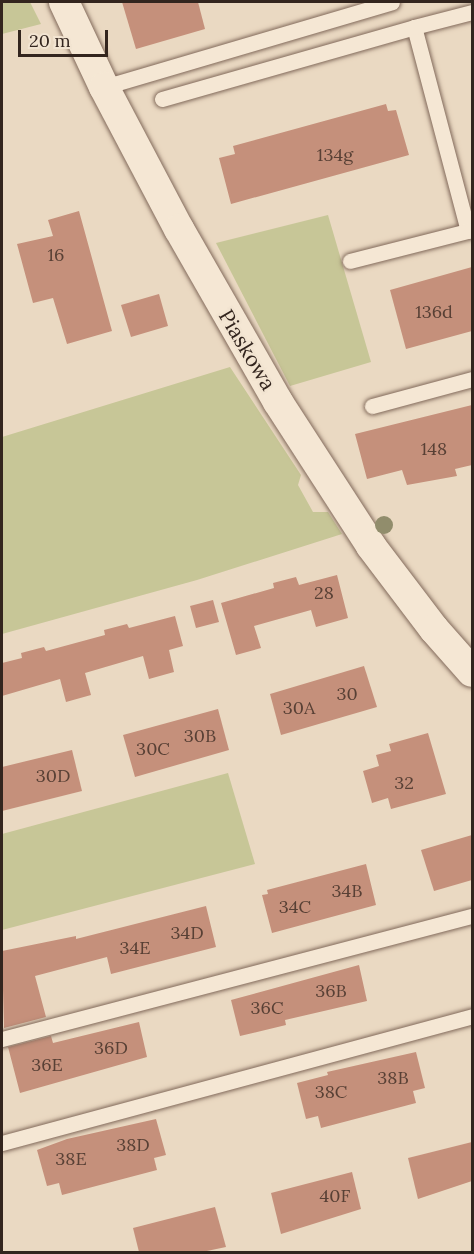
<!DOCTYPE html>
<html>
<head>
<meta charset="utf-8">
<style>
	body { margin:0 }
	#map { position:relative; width:474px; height:1254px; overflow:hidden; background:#ead9c2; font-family:Lora,serif }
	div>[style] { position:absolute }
	.green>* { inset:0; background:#c7c697 }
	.building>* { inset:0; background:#c5907b }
	.roads { filter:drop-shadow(0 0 2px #826a5b) drop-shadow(0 0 2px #826a5b) }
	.lane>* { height:15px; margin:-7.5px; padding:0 7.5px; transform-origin:7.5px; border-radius:7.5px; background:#f5e7d4 }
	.street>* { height:30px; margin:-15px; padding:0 15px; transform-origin:15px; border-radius:15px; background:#f5e7d4 }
	.trees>* { width:18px; height:18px; margin:-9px; border-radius:50%; background:#918d6c }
	span { translate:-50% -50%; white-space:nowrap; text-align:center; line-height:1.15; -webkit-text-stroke:5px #f2e4d1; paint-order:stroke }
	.number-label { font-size:18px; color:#584035 }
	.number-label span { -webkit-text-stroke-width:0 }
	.street-label { font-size:21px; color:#33251e }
	.frame { position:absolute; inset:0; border:3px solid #33251e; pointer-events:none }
	.scale { position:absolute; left:18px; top:30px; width:90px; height:27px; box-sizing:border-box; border:3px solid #33251e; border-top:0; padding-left:8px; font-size:18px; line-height:21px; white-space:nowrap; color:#33251e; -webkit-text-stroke:4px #f2e4d1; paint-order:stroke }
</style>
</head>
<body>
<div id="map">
	<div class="green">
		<i style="clip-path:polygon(2px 2px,30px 2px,41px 24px,2px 34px)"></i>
		<i style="clip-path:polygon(328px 215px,371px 362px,290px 386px,216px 243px)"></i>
		<i style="clip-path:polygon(230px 367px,301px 475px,298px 485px,313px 512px,328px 512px,342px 534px,197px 580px,2px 634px,2px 437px)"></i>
		<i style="clip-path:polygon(228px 773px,255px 864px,2px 930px,2px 834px)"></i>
	</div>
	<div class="building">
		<i style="clip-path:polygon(122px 2px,198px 2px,205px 29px,136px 49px)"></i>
		<i style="clip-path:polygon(386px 104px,388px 111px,396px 110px,409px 155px,231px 204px,219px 158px,235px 154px,233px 146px)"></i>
		<i style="clip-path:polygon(79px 211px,112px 331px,67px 344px,53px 298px,33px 303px,17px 244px,53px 236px,48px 220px)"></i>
		<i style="clip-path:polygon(472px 267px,472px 331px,406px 349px,390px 290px)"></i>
		<i style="clip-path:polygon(159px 294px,168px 326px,131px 337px,121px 305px)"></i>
		<i style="clip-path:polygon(472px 405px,472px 465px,455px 469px,457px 476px,407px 485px,402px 470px,367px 479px,355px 434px)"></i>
		<i style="clip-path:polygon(337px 575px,348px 618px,316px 627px,311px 610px,254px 626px,261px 648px,236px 655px,221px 603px,274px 588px,273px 583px,296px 577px,299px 585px)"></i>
		<i style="clip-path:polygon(213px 600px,219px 622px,196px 628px,190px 606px)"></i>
		<i style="clip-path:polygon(175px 616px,183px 646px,169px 650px,174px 672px,149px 679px,143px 656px,85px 673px,91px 695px,66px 702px,60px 679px,2px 696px,2px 663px,22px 658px,21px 653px,44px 647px,46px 651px,105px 635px,104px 630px,127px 624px,129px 628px)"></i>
		<i style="clip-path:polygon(364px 666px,377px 707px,281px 735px,270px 694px)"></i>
		<i style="clip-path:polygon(218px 709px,229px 750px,135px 777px,123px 735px)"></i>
		<i style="clip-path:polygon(428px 733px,446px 794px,391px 809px,388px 798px,372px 803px,363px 771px,379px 766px,376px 755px,391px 751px,389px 744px)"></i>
		<i style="clip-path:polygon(72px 750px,82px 791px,2px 811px,2px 767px)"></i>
		<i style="clip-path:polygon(472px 835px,472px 880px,434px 891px,421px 850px)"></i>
		<i style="clip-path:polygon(366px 864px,376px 905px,272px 933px,262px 895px,268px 894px,267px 890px)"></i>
		<i style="clip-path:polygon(206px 906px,216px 947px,111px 974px,107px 957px,35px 976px,46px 1017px,4px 1028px,2px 951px,76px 936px,76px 939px)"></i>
		<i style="clip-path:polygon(359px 965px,367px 1001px,285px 1020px,286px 1025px,240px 1036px,231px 1000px)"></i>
		<i style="clip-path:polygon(139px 1022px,147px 1057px,20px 1093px,8px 1047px,51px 1036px,53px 1043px)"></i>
		<i style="clip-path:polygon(416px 1052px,425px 1088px,413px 1091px,416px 1103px,321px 1128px,318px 1116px,306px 1119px,297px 1083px,328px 1075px,327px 1072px)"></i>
		<i style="clip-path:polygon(156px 1119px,166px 1155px,154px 1158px,157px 1170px,62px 1195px,59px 1183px,47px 1186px,37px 1150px,67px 1139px)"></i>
		<i style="clip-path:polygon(472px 1142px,472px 1181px,418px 1199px,408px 1158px)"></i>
		<i style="clip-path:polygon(352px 1172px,361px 1209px,281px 1234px,271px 1193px)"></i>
		<i style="clip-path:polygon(215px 1207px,226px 1247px,202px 1252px,139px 1252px,133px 1228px)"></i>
	</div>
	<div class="roads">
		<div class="lane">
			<i style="left:104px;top:87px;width:300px;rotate:-16.4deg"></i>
			<i style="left:162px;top:99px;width:262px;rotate:-15.9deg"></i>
			<i style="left:468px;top:231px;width:211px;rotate:-104.8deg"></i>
			<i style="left:414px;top:27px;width:60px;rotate:-14.5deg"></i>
			<i style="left:350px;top:261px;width:126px;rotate:-14.3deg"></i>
			<i style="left:372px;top:406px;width:104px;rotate:-15.1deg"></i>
			<i style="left:2px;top:1039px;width:486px;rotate:-14.7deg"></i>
			<i style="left:2px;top:1143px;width:487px;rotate:-15.1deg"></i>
		</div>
		<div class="street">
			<i style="left:64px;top:2px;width:94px;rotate:64.8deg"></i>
			<i style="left:104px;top:87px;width:161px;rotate:62.2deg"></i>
			<i style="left:179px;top:229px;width:199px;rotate:60.2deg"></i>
			<i style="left:278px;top:402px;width:171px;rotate:57.1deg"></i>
			<i style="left:371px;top:546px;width:104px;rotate:52.8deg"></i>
			<i style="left:434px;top:629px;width:57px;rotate:48.5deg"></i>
		</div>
	</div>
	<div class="trees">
		<i style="left:384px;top:525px"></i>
	</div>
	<div class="number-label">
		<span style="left:335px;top:155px">134g</span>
		<span style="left:56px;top:255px">16</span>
		<span style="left:434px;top:312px">136d</span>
		<span style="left:434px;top:449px">148</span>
		<span style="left:324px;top:593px">28</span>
		<span style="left:347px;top:694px">30</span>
		<span style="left:299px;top:708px">30A</span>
		<span style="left:200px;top:736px">30B</span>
		<span style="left:153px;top:749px">30C</span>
		<span style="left:53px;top:776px">30D</span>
		<span style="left:404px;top:783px">32</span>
		<span style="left:347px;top:891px">34B</span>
		<span style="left:295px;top:907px">34C</span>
		<span style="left:187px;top:933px">34D</span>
		<span style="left:135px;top:948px">34E</span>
		<span style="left:331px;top:991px">36B</span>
		<span style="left:267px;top:1008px">36C</span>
		<span style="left:111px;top:1048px">36D</span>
		<span style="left:47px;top:1065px">36E</span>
		<span style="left:393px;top:1078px">38B</span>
		<span style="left:331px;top:1092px">38C</span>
		<span style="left:133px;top:1145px">38D</span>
		<span style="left:71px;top:1159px">38E</span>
		<span style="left:335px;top:1196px">40F</span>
	</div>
	<div class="street-label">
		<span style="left:247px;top:350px;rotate:59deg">Piaskowa</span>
	</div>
	<div class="frame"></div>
	<div class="scale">20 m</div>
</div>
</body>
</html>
